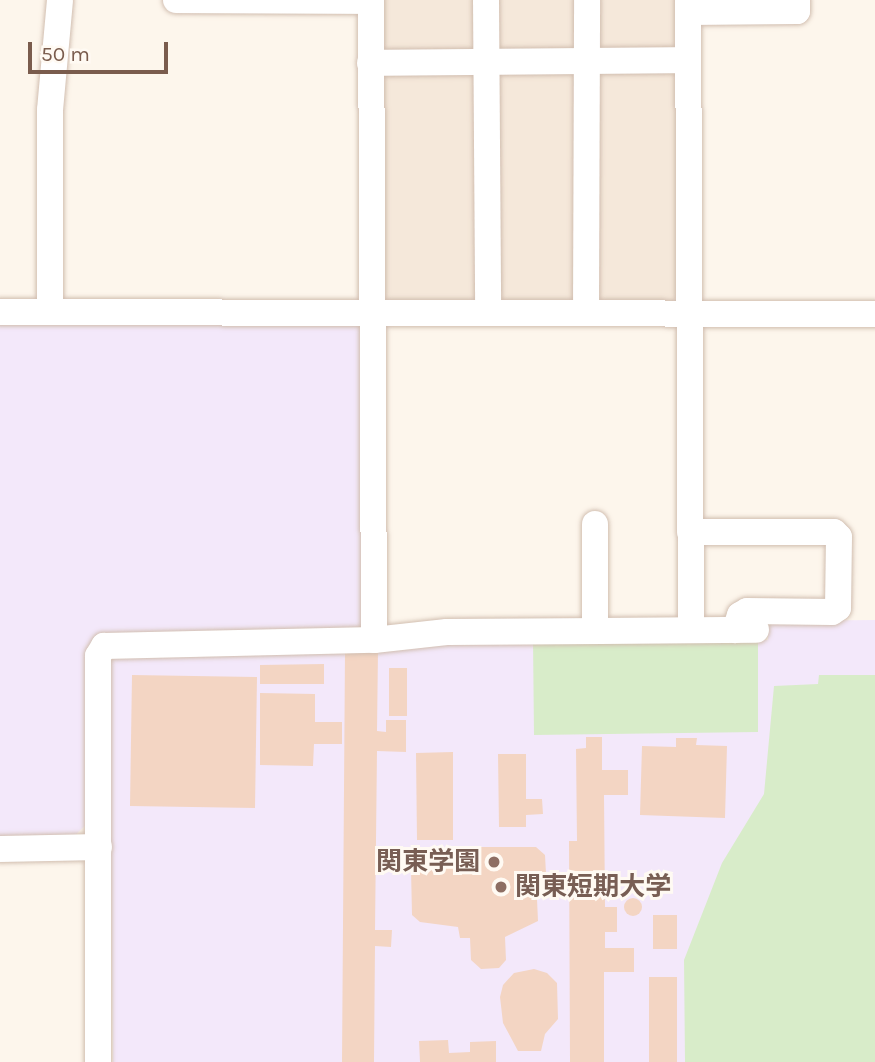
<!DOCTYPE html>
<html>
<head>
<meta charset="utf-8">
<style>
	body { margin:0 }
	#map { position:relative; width:875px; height:1062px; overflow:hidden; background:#fdf6ec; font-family:Karla,"Noto Sans JP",sans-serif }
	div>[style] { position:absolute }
	.residential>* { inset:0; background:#f5e8da }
	.education>* { inset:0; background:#f3e8fa }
	.green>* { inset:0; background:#d8ecc9 }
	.building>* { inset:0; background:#f3d5c3 }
	.round { border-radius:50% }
	.roads { filter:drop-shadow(0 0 2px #d1beb0) drop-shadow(0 0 2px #d1beb0) }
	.minor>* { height:26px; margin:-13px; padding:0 13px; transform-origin:13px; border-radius:13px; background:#fff }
	.dots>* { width:19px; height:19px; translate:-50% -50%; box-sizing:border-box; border:4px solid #fffaf3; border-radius:50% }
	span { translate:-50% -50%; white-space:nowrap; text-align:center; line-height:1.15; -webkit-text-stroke:6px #fffaf3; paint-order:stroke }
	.education-label { font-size:26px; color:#785e54; font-weight:700 }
	.right { translate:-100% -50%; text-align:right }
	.left { translate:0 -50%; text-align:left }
	.scale { position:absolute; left:28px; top:42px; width:140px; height:32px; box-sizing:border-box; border:4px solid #7a5c4d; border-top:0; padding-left:9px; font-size:21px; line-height:24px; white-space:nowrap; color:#7a5c4d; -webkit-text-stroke:5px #fffaf3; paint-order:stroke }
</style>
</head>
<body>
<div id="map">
	<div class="residential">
		<i style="clip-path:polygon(377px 0,779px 0,679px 4px,676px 297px,671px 303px,385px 303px)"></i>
	</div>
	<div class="education">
		<i style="clip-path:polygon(363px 317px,364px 634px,95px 642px,87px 824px,72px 838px,0 837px,0 320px)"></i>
		<i style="clip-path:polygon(875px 620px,875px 1062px,113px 1062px,109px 664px,113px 651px,533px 640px,768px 640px,768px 621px)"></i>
	</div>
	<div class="green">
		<i style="clip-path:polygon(533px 640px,758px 640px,758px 732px,534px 735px)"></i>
		<i style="clip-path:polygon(819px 675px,875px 675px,875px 1062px,685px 1062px,684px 960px,722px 863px,764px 794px,774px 686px,818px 684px)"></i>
	</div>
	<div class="building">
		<i style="clip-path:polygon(345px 651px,378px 651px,377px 731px,386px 732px,386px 720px,406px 720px,406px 752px,377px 751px,375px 930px,392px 930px,391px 947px,375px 946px,374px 1062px,342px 1062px)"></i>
		<i style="clip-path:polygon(324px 664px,324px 684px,260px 684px,260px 665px)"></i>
		<i style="clip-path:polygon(389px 668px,407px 668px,407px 716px,389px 716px)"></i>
		<i style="clip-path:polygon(132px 675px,257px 677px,255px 808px,130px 806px)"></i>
		<i style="clip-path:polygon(260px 693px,315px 694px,315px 722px,342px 722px,342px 744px,314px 744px,313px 766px,260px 765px)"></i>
		<i style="clip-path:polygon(586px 737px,602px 737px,602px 770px,628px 770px,628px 795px,604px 795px,605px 907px,617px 907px,617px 932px,605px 932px,605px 948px,634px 948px,634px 972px,604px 972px,604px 1062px,570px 1062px,569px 841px,577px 841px,576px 749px,586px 748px)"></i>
		<i style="clip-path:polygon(676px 738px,697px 738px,696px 745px,727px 746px,725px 818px,640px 815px,642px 746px,676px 747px)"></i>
		<i style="clip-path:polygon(453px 752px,453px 840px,417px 840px,416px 753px)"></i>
		<i style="clip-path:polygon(498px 754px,526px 754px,526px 799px,542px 799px,543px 814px,526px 815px,526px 827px,499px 827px)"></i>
		<i style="clip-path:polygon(475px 847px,536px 847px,545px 855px,547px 892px,537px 899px,538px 921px,505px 937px,506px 960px,499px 968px,481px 969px,471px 960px,470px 938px,460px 938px,458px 927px,420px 922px,412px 915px,411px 869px,418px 859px,468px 859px)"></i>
		<i class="round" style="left:624px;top:898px;width:18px;height:18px"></i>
		<i style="clip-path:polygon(653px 915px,677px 915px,677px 949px,653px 949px)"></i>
		<i style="clip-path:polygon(534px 969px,547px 973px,557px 983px,558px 1019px,545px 1034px,541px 1051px,518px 1051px,503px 1023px,500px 997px,503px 985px,514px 973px)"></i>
		<i style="clip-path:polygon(649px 977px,677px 977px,677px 1062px,649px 1062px)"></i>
		<i style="clip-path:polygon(448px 1040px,449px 1053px,470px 1052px,470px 1042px,496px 1041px,496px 1062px,420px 1062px,419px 1041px)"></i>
	</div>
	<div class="roads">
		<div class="minor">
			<i style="left:176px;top:0;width:195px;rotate:0.3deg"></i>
			<i style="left:371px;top:0;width:640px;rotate:89.73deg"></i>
			<i style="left:486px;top:0;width:311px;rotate:89.6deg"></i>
			<i style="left:688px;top:0;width:630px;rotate:89.73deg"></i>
			<i style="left:688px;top:12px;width:109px;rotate:-0.5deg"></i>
			<i style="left:797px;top:11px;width:11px;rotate:-90deg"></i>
			<i style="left:370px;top:63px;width:317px;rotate:-0.5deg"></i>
			<i style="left:586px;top:311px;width:311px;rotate:-89.8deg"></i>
			<i style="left:0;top:312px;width:875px;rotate:0.13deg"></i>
			<i style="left:50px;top:312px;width:202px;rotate:-90deg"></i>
			<i style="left:50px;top:110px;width:110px;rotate:-84.8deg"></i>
			<i style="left:595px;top:524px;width:107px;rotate:90deg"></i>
			<i style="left:690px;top:532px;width:144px"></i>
			<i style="left:834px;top:532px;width:7px;rotate:45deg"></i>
			<i style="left:839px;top:537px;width:71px;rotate:90.8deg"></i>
			<i style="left:838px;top:608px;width:7px;rotate:146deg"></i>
			<i style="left:832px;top:612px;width:85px;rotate:-179.3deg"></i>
			<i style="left:747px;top:611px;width:8px;rotate:150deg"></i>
			<i style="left:740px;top:615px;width:16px;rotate:108deg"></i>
			<i style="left:0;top:849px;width:99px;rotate:-1.2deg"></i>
			<i style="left:98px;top:1062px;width:406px;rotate:-90deg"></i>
			<i style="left:98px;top:656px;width:12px;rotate:-59deg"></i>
			<i style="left:104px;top:646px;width:270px;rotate:-1.3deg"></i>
			<i style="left:374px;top:640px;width:73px;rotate:-6.3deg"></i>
			<i style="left:447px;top:632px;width:309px;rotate:-0.4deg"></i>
		</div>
	</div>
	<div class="dots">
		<i style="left:494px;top:862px;background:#8d6e63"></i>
		<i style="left:501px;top:887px;background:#8d6e63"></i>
	</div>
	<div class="education-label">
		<span class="right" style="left:480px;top:862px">関東学園</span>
		<span class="left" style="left:515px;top:887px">関東短期大学</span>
	</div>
	<div class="scale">50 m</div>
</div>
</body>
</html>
